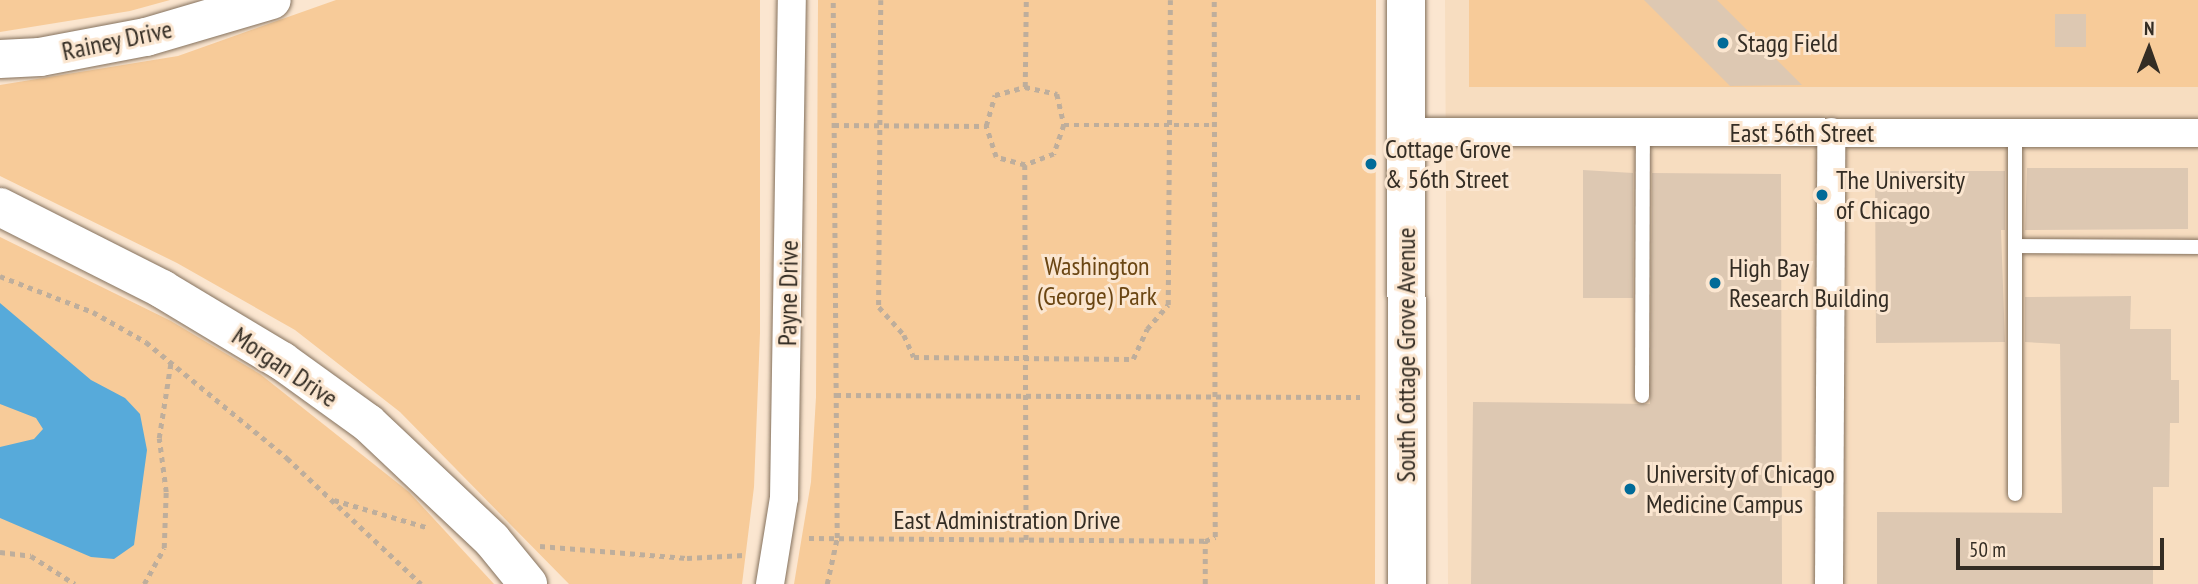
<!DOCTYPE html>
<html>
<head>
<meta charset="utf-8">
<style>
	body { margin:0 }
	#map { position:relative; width:2198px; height:584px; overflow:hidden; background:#fbe6d0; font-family:"PT Sans Narrow",sans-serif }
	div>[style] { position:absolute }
	.built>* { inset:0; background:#f7ddc0 }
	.green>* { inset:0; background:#f7cb99 }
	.water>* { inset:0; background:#57aada }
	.building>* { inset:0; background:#ddc8b2 }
	.path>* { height:4.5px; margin-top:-2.25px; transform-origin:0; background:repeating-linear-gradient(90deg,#beae9c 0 5px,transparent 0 10px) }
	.roads { filter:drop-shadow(0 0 2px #84715d) drop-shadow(0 0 2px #84715d) }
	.lane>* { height:14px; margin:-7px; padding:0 7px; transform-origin:7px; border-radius:7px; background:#fff }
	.street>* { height:28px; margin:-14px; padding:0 14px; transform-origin:14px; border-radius:14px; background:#fff }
	.secondary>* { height:38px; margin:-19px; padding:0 19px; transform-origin:19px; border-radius:19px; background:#fff }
	.dots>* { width:19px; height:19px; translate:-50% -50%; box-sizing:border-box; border:4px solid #fbe6d0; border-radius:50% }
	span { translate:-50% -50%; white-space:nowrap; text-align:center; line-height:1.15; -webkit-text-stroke:6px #fbe6d0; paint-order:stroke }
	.street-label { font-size:26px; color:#342d24 }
	.poi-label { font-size:26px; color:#342d24 }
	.left { translate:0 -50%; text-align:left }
	.park-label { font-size:26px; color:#6b4613 }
	.north { position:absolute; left:2114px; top:14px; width:70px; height:70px; -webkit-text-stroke:5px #fbe6d0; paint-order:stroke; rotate:1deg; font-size:19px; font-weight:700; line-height:28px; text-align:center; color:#342d24 }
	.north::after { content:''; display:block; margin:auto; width:24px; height:32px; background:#342d24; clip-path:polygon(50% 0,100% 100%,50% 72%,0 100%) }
	.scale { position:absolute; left:1956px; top:538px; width:208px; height:32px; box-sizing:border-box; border:4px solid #342d24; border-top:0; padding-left:9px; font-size:21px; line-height:24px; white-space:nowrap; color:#342d24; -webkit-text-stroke:5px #fbe6d0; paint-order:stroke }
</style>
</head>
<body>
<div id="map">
	<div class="built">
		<i style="clip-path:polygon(1445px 0,2198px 0,2198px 584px,1448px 584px)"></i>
	</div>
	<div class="green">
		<i style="clip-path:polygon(0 0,170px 0,130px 11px,0 32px)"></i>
		<i style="clip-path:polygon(336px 0,760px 0,760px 333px,754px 487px,742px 584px,569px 584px,400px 412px,295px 330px,177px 263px,0 176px,0 85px,178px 56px)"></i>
		<i style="clip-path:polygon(818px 0,1376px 0,1375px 584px,794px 584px,811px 482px,816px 397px)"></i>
		<i style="clip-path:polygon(1469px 0,2198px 0,2198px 87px,1469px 87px)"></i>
		<i style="clip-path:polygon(0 237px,171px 321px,260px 374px,409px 492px,494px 584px,0 584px)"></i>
	</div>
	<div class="water">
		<i style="clip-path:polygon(0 303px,91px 380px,125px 398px,140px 414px,147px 450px,134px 545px,114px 559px,91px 557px,0 518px,0 447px,34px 439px,43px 429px,36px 418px,0 404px)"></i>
	</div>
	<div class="building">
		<i style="clip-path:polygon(1644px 0,1717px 0,1802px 85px,1730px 86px)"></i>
		<i style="clip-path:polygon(2055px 14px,2086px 14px,2086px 47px,2055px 47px)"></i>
		<i style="clip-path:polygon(2027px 168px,2188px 168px,2188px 229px,2025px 230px)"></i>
		<i style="clip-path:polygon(1583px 170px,1633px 173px,1633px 298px,1583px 298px)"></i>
		<i style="clip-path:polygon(1875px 171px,2005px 171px,2005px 230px,2001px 230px,2005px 342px,1876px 343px)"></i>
		<i style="clip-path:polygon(1652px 173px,1781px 174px,1782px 584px,1471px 584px,1473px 402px,1650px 404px)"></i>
		<i style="clip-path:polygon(2131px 296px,2130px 329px,2171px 329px,2171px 380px,2179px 380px,2179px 423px,2170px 423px,2169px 487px,2153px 487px,2153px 584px,1877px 584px,1877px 512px,2062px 513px,2060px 344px,2025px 342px,2025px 297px)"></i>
	</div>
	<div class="path">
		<i style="left:881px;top:0;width:307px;rotate:90.4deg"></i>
		<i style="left:879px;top:307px;width:38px;rotate:48deg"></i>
		<i style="left:904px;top:335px;width:24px;rotate:66deg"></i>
		<i style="left:914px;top:357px;width:219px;rotate:0.5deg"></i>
		<i style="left:1133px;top:359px;width:33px;rotate:-65deg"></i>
		<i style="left:1147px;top:329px;width:32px;rotate:-49deg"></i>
		<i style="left:1168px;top:305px;width:305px;rotate:-89.6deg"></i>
		<i style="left:1025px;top:87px;width:33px;rotate:12deg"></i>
		<i style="left:1057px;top:94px;width:32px;rotate:77deg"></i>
		<i style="left:1064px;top:125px;width:31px;rotate:109deg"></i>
		<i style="left:1054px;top:154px;width:31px;rotate:159deg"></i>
		<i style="left:1025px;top:165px;width:30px;rotate:-165deg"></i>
		<i style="left:996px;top:157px;width:33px;rotate:-108deg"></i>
		<i style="left:986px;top:126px;width:32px;rotate:-74deg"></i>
		<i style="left:995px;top:95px;width:31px;rotate:-15deg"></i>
		<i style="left:1025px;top:87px;width:87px;rotate:-89.3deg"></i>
		<i style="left:834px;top:125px;width:152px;rotate:0.4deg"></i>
		<i style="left:1064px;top:125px;width:151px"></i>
		<i style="left:1025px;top:165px;width:375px;rotate:89.8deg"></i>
		<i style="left:0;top:276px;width:100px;rotate:21.2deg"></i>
		<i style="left:93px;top:312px;width:61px;rotate:29.5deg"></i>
		<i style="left:146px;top:342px;width:183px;rotate:39.4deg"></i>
		<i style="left:287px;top:458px;width:184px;rotate:43.2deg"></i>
		<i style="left:836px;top:395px;width:524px;rotate:0.22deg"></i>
		<i style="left:334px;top:500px;width:99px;rotate:16.4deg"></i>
		<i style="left:809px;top:538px;width:396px;rotate:0.4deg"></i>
		<i style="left:1205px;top:541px;width:11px;rotate:-22deg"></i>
		<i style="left:1215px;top:537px;width:537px;rotate:-90.11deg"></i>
		<i style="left:540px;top:546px;width:147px;rotate:4.7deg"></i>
		<i style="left:687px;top:558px;width:57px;rotate:-3deg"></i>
		<i style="left:0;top:552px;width:31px;rotate:7deg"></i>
		<i style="left:31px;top:556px;width:52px;rotate:32.5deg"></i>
		<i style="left:144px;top:584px;width:41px;rotate:-60.9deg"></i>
		<i style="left:164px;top:548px;width:56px;rotate:-88deg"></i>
		<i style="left:166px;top:492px;width:54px;rotate:-97.4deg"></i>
		<i style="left:159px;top:438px;width:78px;rotate:-81.1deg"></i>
		<i style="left:827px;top:584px;width:47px;rotate:-77.7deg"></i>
		<i style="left:837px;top:538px;width:538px;rotate:-90.43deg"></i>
		<i style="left:1205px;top:584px;width:43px;rotate:-90deg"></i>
	</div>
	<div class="roads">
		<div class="lane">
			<i style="left:2016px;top:246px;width:182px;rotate:0.3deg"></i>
			<i style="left:1642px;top:396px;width:264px;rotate:-89.8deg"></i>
			<i style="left:2015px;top:494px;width:361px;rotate:-90deg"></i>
		</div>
		<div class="street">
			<i style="left:1405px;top:132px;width:793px;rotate:0.07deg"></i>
			<i style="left:770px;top:584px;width:87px;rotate:-80.8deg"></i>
			<i style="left:784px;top:498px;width:498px;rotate:-89.1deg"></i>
			<i style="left:1829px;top:584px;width:452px;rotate:-89.7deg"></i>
		</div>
		<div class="secondary">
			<i style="left:1406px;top:0;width:584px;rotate:89.9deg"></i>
			<i style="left:0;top:59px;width:40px;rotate:-2.9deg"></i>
			<i style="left:40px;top:57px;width:108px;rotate:-10.7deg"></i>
			<i style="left:146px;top:37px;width:131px;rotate:-16.4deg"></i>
			<i style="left:0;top:207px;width:182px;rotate:26.8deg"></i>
			<i style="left:162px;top:289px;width:140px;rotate:31deg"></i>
			<i style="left:282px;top:361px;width:106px;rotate:35.8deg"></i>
			<i style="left:368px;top:423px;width:170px;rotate:43.3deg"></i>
			<i style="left:492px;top:540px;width:57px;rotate:50.7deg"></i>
		</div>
	</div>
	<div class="dots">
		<i style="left:1723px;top:43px;background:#016b98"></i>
		<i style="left:1371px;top:164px;background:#016b98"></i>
		<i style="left:1822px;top:195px;background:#016b98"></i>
		<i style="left:1715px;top:283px;background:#016b98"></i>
		<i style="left:1630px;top:489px;background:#016b98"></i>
	</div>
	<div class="street-label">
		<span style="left:117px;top:40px;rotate:-12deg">Rainey Drive</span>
		<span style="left:1802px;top:133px">East 56th Street</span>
		<span style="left:788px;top:293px;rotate:-89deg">Payne Drive</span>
		<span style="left:1406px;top:355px;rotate:-90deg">South Cottage Grove Avenue</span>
		<span style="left:285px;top:367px;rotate:34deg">Morgan Drive</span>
		<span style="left:1007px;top:520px">East Administration Drive</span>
	</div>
	<div class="poi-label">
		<span class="left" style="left:1737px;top:43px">Stagg Field</span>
		<span class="left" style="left:1385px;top:164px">Cottage Grove<br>&amp; 56th Street</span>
		<span class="left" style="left:1836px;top:195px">The University<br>of Chicago</span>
		<span class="left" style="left:1729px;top:283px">High Bay<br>Research Building</span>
		<span class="left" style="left:1646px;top:489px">University of Chicago<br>Medicine Campus</span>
	</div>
	<div class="park-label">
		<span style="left:1097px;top:281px">Washington<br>(George) Park</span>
	</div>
	<div class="north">N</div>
	<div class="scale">50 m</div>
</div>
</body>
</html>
